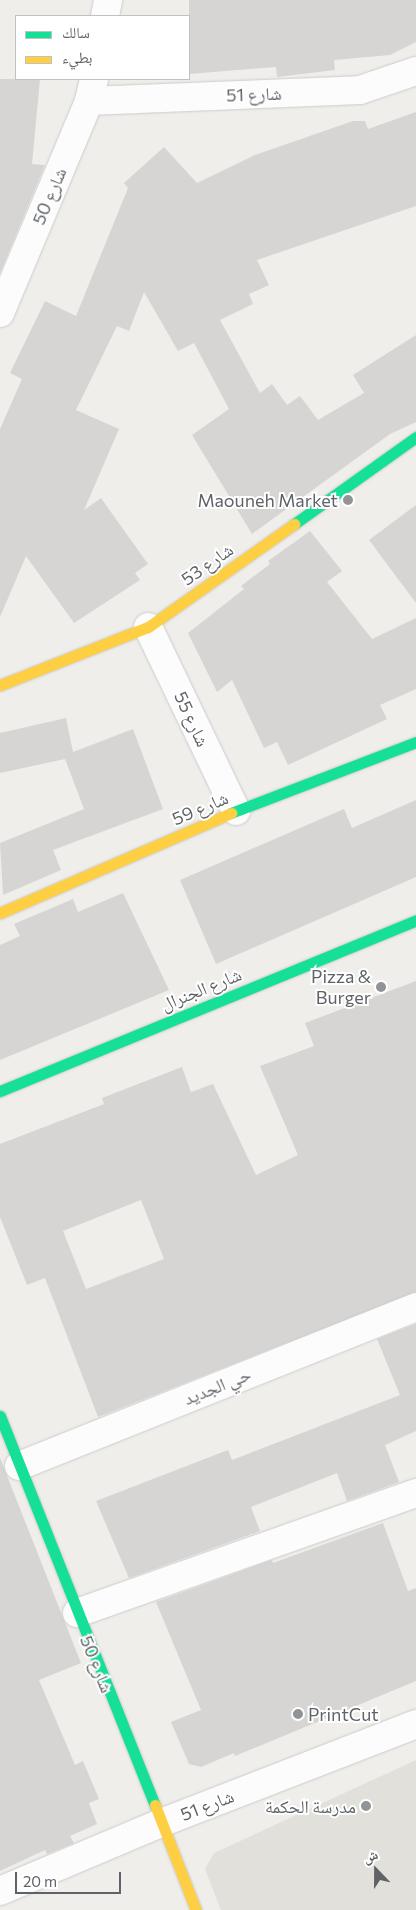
<!DOCTYPE html>
<html>
<head>
<meta charset="utf-8">
<style>
	body { margin:0 }
	#map { position:relative; width:416px; height:1910px; overflow:hidden; background:#efeeea; font-family:Commissioner,"Noto Naskh Arabic",sans-serif }
	div>[style] { position:absolute }
	.education>* { inset:0; background:#e2e0da }
	.building>* { inset:0; background:#d6d5d3 }
	.roads { filter:drop-shadow(0 0 1px #cbcccc) drop-shadow(0 0 1px #cbcccc) }
	.street>* { height:28px; margin:-14px; padding:0 14px; transform-origin:14px; border-radius:14px; background:#fdfcfc }
	.fast>* { height:11px; margin:-5.5px; padding:0 5.5px; transform-origin:5.5px; border-radius:5.5px; background:#16e098 }
	.slow>* { height:11px; margin:-5.5px; padding:0 5.5px; transform-origin:5.5px; border-radius:5.5px; background:#ffcf43 }
	.dots>* { width:14px; height:14px; translate:-50% -50%; box-sizing:border-box; border:2px solid #fff; border-radius:50% }
	span { translate:-50% -50%; white-space:nowrap; text-align:center; line-height:1.15; -webkit-text-stroke:4px #fff; paint-order:stroke }
	.street-label { font-size:18px; color:#5f6368 }
	.poi-label { font-size:18px; color:#5f6368 }
	.right { translate:-100% -50%; text-align:right }
	.left { translate:0 -50%; text-align:left }
	.legend { position:absolute; left:15px; top:15px; width:175px; height:65px; box-sizing:border-box; background:#fff; border:1px solid #bfc1c3; margin:0; padding:6px 9px; list-style:none; font-size:15px; color:#5f6368 }
	.legend li { display:flex; align-items:center; gap:10px; height:25px }
	.legend b { width:25px; border:1px solid #bfc1c3 }
	.north { position:absolute; left:351px; top:1845px; width:50px; height:50px; -webkit-text-stroke:4px #fff; paint-order:stroke; rotate:338deg; font-size:14px; font-weight:700; line-height:20px; text-align:center; color:#5f6368 }
	.north::after { content:''; display:block; margin:auto; width:18px; height:22px; background:#5f6368; clip-path:polygon(50% 0,100% 100%,50% 72%,0 100%) }
	.scale { position:absolute; left:15px; top:1872px; width:106px; height:22px; box-sizing:border-box; border:2px solid #5f6368; border-top:0; padding-left:6px; font-size:15px; line-height:18px; white-space:nowrap; color:#5f6368; -webkit-text-stroke:4px #fff; paint-order:stroke }
</style>
</head>
<body>
<div id="map">
	<div class="education">
		<i style="clip-path:polygon(416px 1760px,416px 1910px,221px 1910px,205px 1869px,214px 1853px)"></i>
	</div>
	<div class="building">
		<i style="clip-path:polygon(189px 0,416px 0,416px 42px,390px 55px,334px 60px,335px 70px,277px 77px,276px 67px,189px 74px)"></i>
		<i style="clip-path:polygon(0 79px,40px 79px,32px 164px,45px 165px,0 273px)"></i>
		<i style="clip-path:polygon(416px 112px,416px 206px,257px 260px,269px 285px,249px 294px,253px 304px,220px 320px,260px 393px,272px 384px,287px 405px,300px 396px,318px 420px,364px 393px,353px 375px,416px 335px,416px 422px,390px 434px,252px 534px,192px 435px,229px 409px,194px 343px,178px 351px,144px 292px,129px 331px,117px 326px,76px 410px,119px 429px,84px 510px,101px 498px,148px 564px,135px 573px,140px 580px,74px 623px,26px 556px,0 617px,0 429px,22px 379px,10px 373px,45px 301px,76px 316px,128px 188px,124px 183px,164px 147px,197px 183px,255px 155px,353px 121px,365px 121px,368px 129px)"></i>
		<i style="clip-path:polygon(416px 505px,416px 603px,369px 540px)"></i>
		<i style="clip-path:polygon(310px 531px,342px 571px,327px 582px,372px 639px,416px 618px,416px 689px,380px 705px,387px 719px,288px 765px,277px 742px,264px 748px,232px 680px,217px 692px,188px 633px,244px 589px,241px 586px,270px 564px,268px 561px)"></i>
		<i style="clip-path:polygon(66px 718px,73px 752px,133px 729px,163px 809px,53px 850px,61px 870px,3px 895px,0 843px,84px 809px,65px 759px,0 773px,0 733px)"></i>
		<i style="clip-path:polygon(416px 800px,416px 877px,216px 964px,180px 880px,344px 809px,352px 828px)"></i>
		<i style="clip-path:polygon(123px 893px,169px 990px,0 1060px,0 945px,20px 936px,14px 924px,73px 899px,78px 912px)"></i>
		<i style="clip-path:polygon(evenodd,416px 981px,416px 1292px,98px 1417px,45px 1278px,27px 1285px,0 1217px,0 1144px,104px 1104px,102px 1098px,182px 1067px,191px 1092px,213px 1084px,256px 1175px,298px 1155px,260px 1066px,314px 1046px,305px 1023px,416px 981px,141px 1200px,164px 1259px,86px 1289px,63px 1231px,141px 1200px)"></i>
		<i style="clip-path:polygon(416px 1324px,416px 1431px,385px 1445px,399px 1482px,347px 1501px,337px 1473px,251px 1507px,260px 1531px,129px 1578px,96px 1501px,228px 1450px,232px 1460px,400px 1395px,377px 1339px)"></i>
		<i style="clip-path:polygon(0 1458px,81px 1663px,39px 1680px,75px 1765px,83px 1761px,99px 1799px,89px 1803px,97px 1824px,70px 1836px,74px 1843px,47px 1854px,45px 1850px,0 1871px)"></i>
		<i style="clip-path:polygon(383px 1523px,408px 1591px,416px 1588px,416px 1681px,235px 1756px,234px 1753px,201px 1767px,189px 1764px,171px 1722px,201px 1710px,156px 1602px,272px 1560px,273px 1563px)"></i>
	</div>
	<div class="roads">
		<div class="street">
			<i style="left:105px;top:16px;width:16px;rotate:-79deg"></i>
			<i style="left:89px;top:101px;width:271px;rotate:-2.3deg"></i>
			<i style="left:360px;top:90px;width:59px;rotate:-18.7deg"></i>
			<i style="left:0;top:313px;width:230px;rotate:-67.2deg"></i>
			<i style="left:89px;top:101px;width:23px;rotate:-77deg"></i>
			<i style="left:148px;top:627px;width:204px;rotate:64.4deg"></i>
			<i style="left:19px;top:1466px;width:428px;rotate:-21.8deg"></i>
			<i style="left:77px;top:1613px;width:360px;rotate:-19.5deg"></i>
			<i style="left:0;top:1891px;width:175px;rotate:-22.9deg"></i>
			<i style="left:161px;top:1823px;width:274px;rotate:-21.2deg"></i>
		</div>
		<div class="fast">
			<i style="left:294px;top:524px;width:150px;rotate:-35.5deg"></i>
			<i style="left:231px;top:813px;width:198px;rotate:-21deg"></i>
			<i style="left:0;top:1091px;width:450px;rotate:-22.3deg"></i>
			<i style="left:0;top:1416px;width:419px;rotate:68.3deg"></i>
		</div>
		<div class="slow">
			<i style="left:0;top:685px;width:159px;rotate:-21.4deg"></i>
			<i style="left:148px;top:627px;width:179px;rotate:-35.2deg"></i>
			<i style="left:0;top:913px;width:252px;rotate:-23.4deg"></i>
			<i style="left:155px;top:1805px;width:113px;rotate:68.7deg"></i>
		</div>
	</div>
	<div class="dots">
		<i style="left:348px;top:500px;background:#919496"></i>
		<i style="left:381px;top:987px;background:#919496"></i>
		<i style="left:298px;top:1714px;background:#919496"></i>
		<i style="left:366px;top:1806px;background:#919496"></i>
	</div>
	<div class="street-label">
		<span style="left:254px;top:94px;rotate:-2deg">شارع 51</span>
		<span style="left:49px;top:196px;rotate:-67deg">شارع 50</span>
		<span style="left:207px;top:564px;rotate:-35deg">شارع 53</span>
		<span style="left:192px;top:719px;rotate:65deg">شارع 55</span>
		<span style="left:200px;top:808px;rotate:-23deg">شارع 59</span>
		<span style="left:201px;top:989px;rotate:-22deg">شارع الجنرال</span>
		<span style="left:217px;top:1386px;rotate:-22deg">حي الجديد</span>
		<span style="left:97px;top:1664px;rotate:68deg">شارع 50</span>
		<span style="left:207px;top:1805px;rotate:-21deg">شارع 51</span>
	</div>
	<div class="poi-label">
		<span class="right" style="left:338px;top:500px">Maouneh Market</span>
		<span class="right" style="left:371px;top:987px">Pizza &amp;<br>Burger</span>
		<span class="left" style="left:308px;top:1714px">PrintCut</span>
		<span class="right" style="left:356px;top:1806px">مدرسة الحكمة</span>
	</div>
	<ul class="legend">
	<li><b style="height:6px;background:#16e098"></b>سالك</li>
	<li><b style="height:6px;background:#ffcf43"></b>بطيء</li>
	</ul>
	<div class="north">ش</div>
	<div class="scale">20 m</div>
</div>
</body>
</html>
